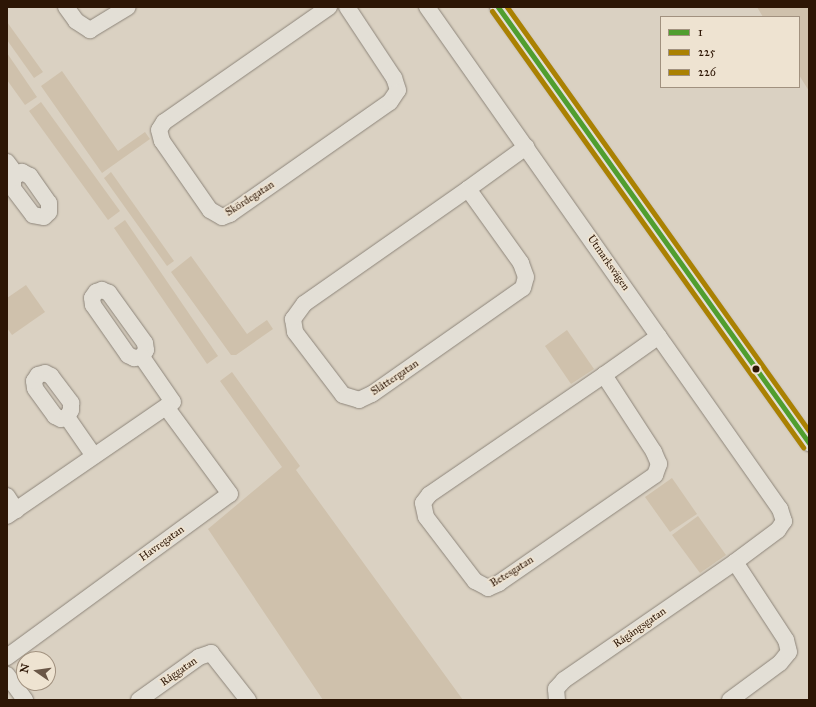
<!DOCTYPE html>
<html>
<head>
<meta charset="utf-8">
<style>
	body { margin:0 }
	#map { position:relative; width:816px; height:707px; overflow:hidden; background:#dad1c2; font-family:"IM FELL Great Primer",serif }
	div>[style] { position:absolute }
	.green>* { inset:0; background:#cfc1ac }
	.roads { filter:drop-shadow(0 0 1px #8d857a) drop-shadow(0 0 1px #8d857a) }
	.minor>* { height:16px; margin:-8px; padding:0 8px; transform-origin:8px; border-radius:8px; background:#e3dfd6 }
	.bus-1>* { height:5px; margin:-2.5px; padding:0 2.5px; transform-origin:2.5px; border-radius:2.5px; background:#509e2f }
	.bus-2>* { height:5px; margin:-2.5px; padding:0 2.5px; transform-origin:2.5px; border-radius:2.5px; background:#aa8102 }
	.bus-3>* { height:5px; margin:-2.5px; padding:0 2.5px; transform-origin:2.5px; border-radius:2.5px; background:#aa8102 }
	.dots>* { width:11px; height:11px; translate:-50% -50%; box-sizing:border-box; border:2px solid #eee3d1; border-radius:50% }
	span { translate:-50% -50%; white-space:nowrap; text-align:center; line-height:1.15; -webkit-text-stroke:3.5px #eee3d1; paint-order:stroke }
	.street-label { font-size:11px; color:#2d1605 }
	.frame { position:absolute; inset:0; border:8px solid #2d1605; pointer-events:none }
	.legend { position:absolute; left:660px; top:16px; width:140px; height:72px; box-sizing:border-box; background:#eee3d1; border:1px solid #a1917f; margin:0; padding:5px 7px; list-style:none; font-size:12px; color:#2d1605 }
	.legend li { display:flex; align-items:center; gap:8px; height:20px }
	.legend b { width:20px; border:1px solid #a1917f }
	.north { position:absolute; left:16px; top:651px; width:40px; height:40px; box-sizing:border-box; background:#eee3d1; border:1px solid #a1917f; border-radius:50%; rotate:283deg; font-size:11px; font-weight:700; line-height:16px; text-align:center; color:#2d1605 }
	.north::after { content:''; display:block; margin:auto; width:14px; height:18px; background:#6a5747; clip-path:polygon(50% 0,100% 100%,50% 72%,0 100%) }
</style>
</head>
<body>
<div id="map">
	<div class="green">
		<i style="clip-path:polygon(757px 7px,809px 7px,809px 91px,799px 75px,799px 17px,763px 17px)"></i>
		<i style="clip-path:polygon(7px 22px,43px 72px,34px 78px,7px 40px)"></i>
		<i style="clip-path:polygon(7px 53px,37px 97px,25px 105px,7px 80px)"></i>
		<i style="clip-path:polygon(62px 71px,118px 151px,145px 132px,150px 139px,102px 173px,41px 86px)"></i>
		<i style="clip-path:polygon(41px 102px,120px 211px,108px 220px,29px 111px)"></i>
		<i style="clip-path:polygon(111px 172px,174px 261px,167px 266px,104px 178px)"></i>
		<i style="clip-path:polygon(125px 220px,218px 356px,207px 364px,114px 228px)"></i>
		<i style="clip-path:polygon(191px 256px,247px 334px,267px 320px,273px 329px,236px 355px,231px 355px,171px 272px)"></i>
		<i style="clip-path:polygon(26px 285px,45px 312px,12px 335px,7px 328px,7px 298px)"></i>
		<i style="clip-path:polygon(567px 330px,594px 369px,571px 384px,545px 346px)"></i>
		<i style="clip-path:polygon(232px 372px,300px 466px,296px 470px,463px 700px,323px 700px,208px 529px,282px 467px,220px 381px)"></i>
		<i style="clip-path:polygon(672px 478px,697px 514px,670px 532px,645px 497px)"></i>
		<i style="clip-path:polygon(698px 516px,726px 555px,700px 573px,672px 535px)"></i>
	</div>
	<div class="roads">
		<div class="minor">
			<i style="left:66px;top:7px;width:17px;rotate:54deg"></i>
			<i style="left:76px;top:21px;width:17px;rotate:33deg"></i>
			<i style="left:90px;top:30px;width:44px;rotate:-31.2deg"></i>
			<i style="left:329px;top:7px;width:201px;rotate:145.1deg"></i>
			<i style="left:164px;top:122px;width:9px;rotate:122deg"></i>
			<i style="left:159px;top:130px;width:11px;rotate:75deg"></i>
			<i style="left:162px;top:141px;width:84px;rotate:55.2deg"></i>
			<i style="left:210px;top:210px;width:14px;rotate:30deg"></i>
			<i style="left:222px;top:217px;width:9px;rotate:-21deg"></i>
			<i style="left:230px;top:214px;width:195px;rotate:-35deg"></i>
			<i style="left:390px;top:102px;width:14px;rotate:-56deg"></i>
			<i style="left:398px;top:90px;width:13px;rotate:-108deg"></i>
			<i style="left:394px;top:78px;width:85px;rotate:-123.5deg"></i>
			<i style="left:427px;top:7px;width:614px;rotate:54.89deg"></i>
			<i style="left:780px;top:509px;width:13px;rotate:72deg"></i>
			<i style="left:784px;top:521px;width:11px;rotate:124deg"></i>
			<i style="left:778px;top:530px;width:54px;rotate:143.3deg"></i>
			<i style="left:735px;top:562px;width:208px;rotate:145.4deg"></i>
			<i style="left:564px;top:680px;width:12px;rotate:132deg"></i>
			<i style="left:556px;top:689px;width:11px;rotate:85deg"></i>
			<i style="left:498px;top:7px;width:536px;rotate:54.5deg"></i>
			<i style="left:7px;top:162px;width:15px;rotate:53deg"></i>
			<i style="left:22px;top:172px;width:9px;rotate:27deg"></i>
			<i style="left:30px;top:176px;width:33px;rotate:55deg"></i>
			<i style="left:49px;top:203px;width:9px;rotate:90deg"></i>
			<i style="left:49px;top:212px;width:7px;rotate:135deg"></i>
			<i style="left:44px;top:217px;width:11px;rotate:-170deg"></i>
			<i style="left:33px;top:215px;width:34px;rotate:-127deg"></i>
			<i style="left:13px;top:188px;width:10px;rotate:-90deg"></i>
			<i style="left:13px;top:178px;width:11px;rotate:-34deg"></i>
			<i style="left:468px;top:189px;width:200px;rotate:145deg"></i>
			<i style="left:304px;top:304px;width:19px;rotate:126deg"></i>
			<i style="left:293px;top:319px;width:13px;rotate:81deg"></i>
			<i style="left:295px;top:332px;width:79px;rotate:52.7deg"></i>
			<i style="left:343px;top:395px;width:17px;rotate:17deg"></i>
			<i style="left:359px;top:400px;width:14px;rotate:-25deg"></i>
			<i style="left:372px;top:394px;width:184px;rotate:-35.1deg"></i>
			<i style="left:523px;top:288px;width:11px;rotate:-75deg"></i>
			<i style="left:526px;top:277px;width:15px;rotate:-110deg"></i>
			<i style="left:521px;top:263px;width:91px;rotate:-125.6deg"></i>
			<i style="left:468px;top:189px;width:72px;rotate:-35.9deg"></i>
			<i style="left:604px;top:375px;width:212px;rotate:145.6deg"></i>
			<i style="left:429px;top:495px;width:10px;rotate:127deg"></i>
			<i style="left:423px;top:503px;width:14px;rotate:78deg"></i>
			<i style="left:426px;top:517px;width:81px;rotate:52.6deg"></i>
			<i style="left:475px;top:581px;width:15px;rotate:28deg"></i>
			<i style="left:488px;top:588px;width:12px;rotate:-24deg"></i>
			<i style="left:499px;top:583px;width:190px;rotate:-34.7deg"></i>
			<i style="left:655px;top:475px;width:12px;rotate:-70deg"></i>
			<i style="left:659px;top:464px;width:13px;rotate:-113deg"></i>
			<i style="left:654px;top:452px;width:92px;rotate:-123deg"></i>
			<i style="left:604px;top:375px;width:67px;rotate:-35.3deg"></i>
			<i style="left:67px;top:417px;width:6px;rotate:162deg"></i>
			<i style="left:61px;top:419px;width:7px;rotate:-153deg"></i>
			<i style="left:55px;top:416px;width:34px;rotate:-126deg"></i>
			<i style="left:35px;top:388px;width:7px;rotate:-98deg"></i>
			<i style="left:34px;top:381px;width:7px;rotate:-56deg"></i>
			<i style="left:38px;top:375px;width:7px;rotate:-16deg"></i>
			<i style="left:45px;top:373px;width:7px;rotate:27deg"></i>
			<i style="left:51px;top:376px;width:34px;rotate:53deg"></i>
			<i style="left:71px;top:403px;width:7px;rotate:90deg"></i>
			<i style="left:71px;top:410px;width:8px;rotate:120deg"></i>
			<i style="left:67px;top:417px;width:47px;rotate:55.3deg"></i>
			<i style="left:7px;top:496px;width:17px;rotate:57deg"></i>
			<i style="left:7px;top:516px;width:201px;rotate:-34.5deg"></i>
			<i style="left:173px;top:402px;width:55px;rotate:-124.6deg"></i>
			<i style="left:142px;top:357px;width:8px;rotate:-60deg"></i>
			<i style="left:146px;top:350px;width:7px;rotate:-98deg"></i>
			<i style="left:145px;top:343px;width:62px;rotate:-125.8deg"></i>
			<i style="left:109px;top:293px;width:8px;rotate:-157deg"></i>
			<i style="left:102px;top:290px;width:6px;rotate:162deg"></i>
			<i style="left:96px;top:292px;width:7px;rotate:124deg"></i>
			<i style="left:92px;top:298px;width:7px;rotate:82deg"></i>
			<i style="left:93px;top:305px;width:61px;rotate:55deg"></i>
			<i style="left:128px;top:355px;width:7px;rotate:27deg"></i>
			<i style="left:134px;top:358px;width:8px;rotate:-7deg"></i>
			<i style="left:7px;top:657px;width:276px;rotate:-36.2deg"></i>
			<i style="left:230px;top:494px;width:108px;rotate:-126.3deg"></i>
			<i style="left:7px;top:675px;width:31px;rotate:54deg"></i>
			<i style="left:139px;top:700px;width:74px;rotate:-35.6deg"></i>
			<i style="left:199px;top:657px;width:13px;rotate:-18deg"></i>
			<i style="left:211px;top:653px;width:60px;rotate:51.8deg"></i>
			<i style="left:730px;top:700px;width:62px;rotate:-36.5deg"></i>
			<i style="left:780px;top:663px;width:14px;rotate:-51deg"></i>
			<i style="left:789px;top:652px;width:12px;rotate:-104deg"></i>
			<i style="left:786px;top:640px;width:93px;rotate:-123.2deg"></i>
		</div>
	</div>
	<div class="bus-1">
		<i style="left:498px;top:7px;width:536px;rotate:54.5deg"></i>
	</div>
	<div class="bus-2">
		<i style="left:492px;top:11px;width:536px;rotate:54.5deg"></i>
	</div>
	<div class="bus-3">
		<i style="left:507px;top:7px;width:521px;rotate:54.54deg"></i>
	</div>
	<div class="dots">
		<i style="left:756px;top:369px;background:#2d1605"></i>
	</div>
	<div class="street-label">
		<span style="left:250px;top:199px;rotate:-33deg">Skördegatan</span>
		<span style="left:608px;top:263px;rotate:55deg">Utmarksvägen</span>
		<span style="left:395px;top:378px;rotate:-34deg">Slåttergatan</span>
		<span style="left:162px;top:544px;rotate:-36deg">Havregatan</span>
		<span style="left:512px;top:572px;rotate:-32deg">Betesgatan</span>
		<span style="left:640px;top:628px;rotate:-35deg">Rågångsgatan</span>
		<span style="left:179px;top:672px;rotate:-35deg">Råggatan</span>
	</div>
	<div class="frame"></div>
	<ul class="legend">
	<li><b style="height:5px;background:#509e2f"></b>1</li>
	<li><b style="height:5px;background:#aa8102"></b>225</li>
	<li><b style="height:5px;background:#aa8102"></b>226</li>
	</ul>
	<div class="north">N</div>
</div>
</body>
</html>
